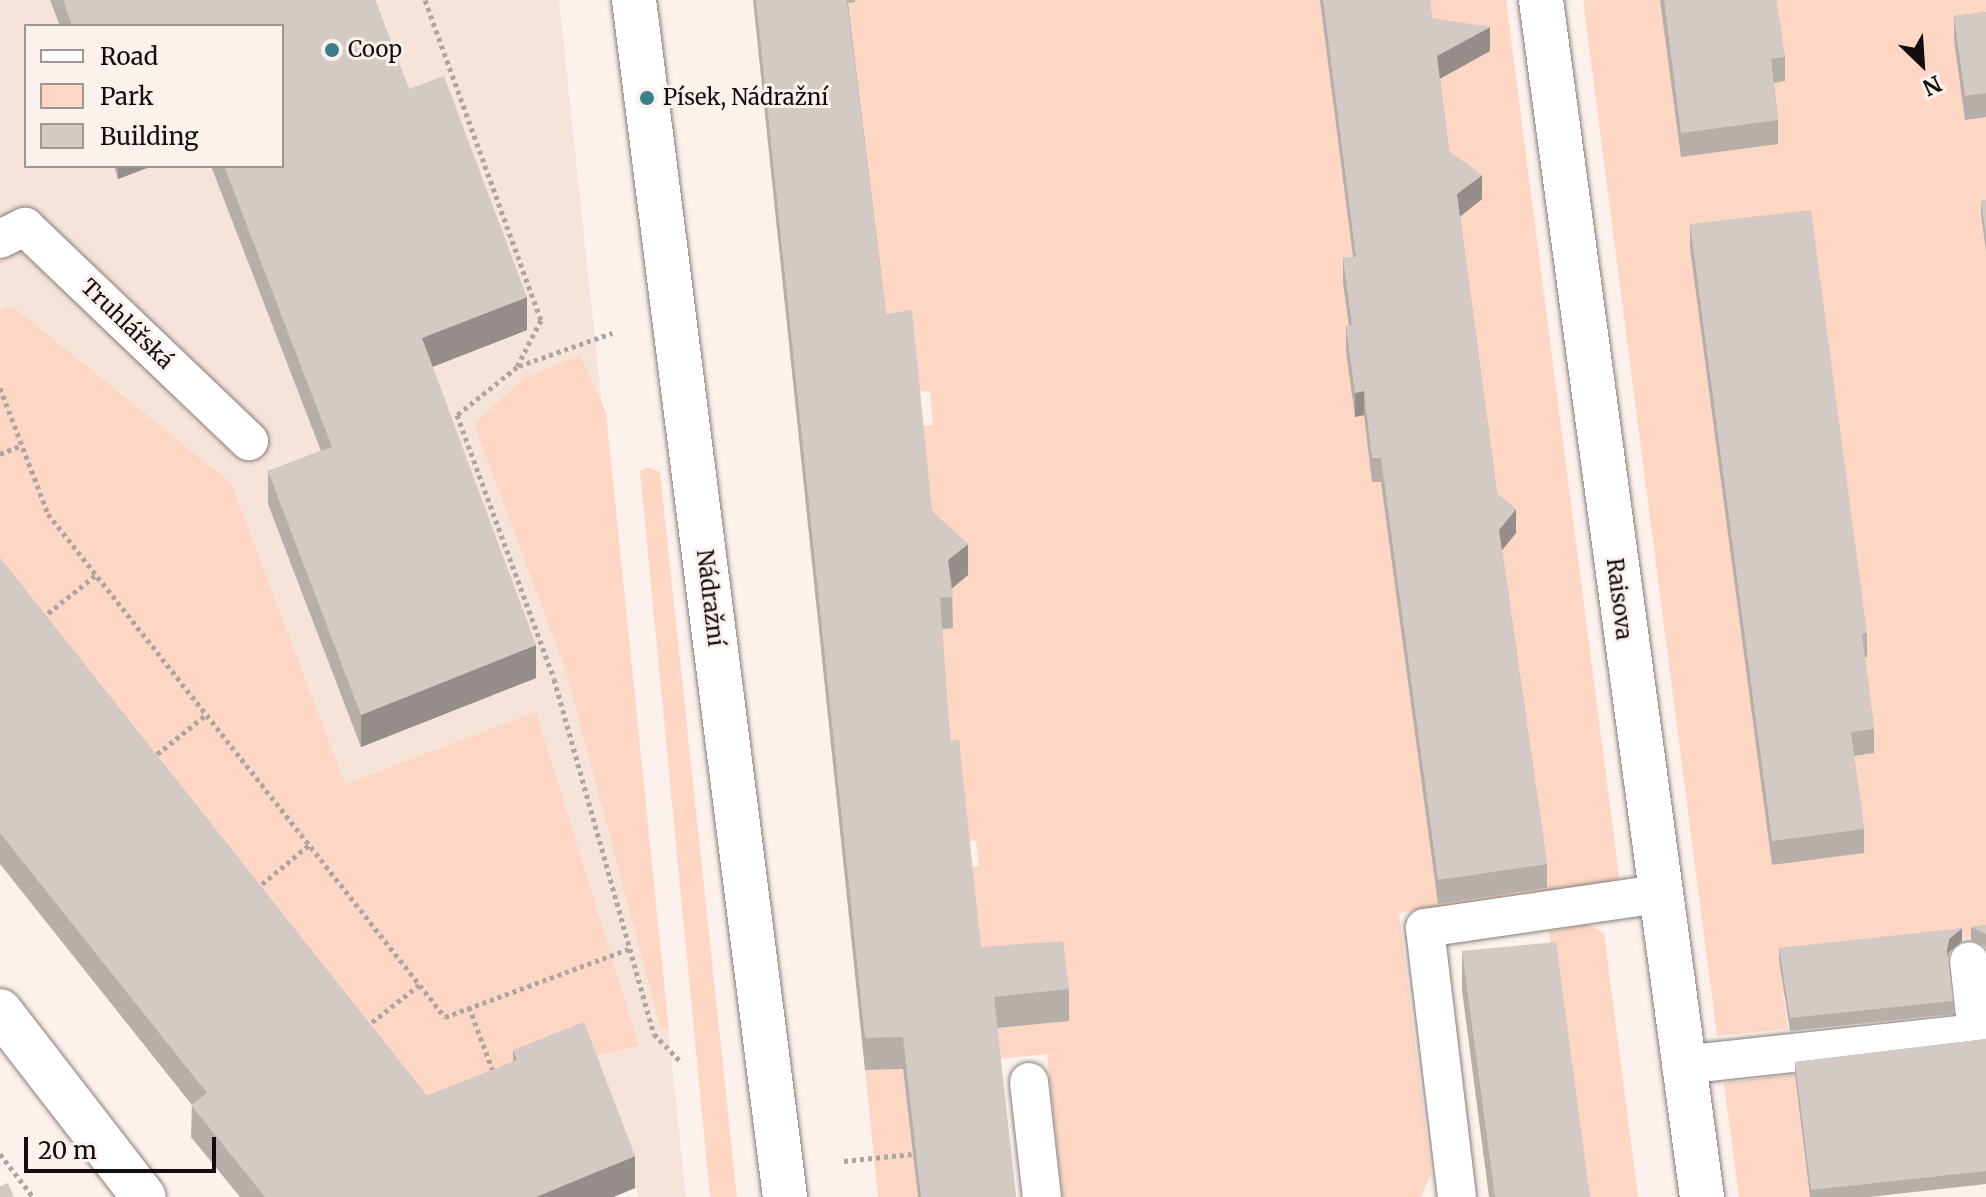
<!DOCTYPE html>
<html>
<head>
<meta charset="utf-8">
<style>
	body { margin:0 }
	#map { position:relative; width:1986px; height:1197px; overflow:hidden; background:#fcf1ec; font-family:Merriweather,serif }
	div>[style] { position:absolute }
	.built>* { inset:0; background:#f6e3da }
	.green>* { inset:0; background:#fdd7c4 }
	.path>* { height:5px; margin-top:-2.5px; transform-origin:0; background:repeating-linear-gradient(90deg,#aea5a2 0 4px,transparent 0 8px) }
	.roads { filter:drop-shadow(0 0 2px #877e79) drop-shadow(0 0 2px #877e79) }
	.lane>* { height:38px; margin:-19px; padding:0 19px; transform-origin:19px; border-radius:19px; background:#fff }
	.street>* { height:44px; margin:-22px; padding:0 22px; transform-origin:22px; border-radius:22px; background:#fff }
	.wall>* { inset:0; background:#b6aea9 }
	.shaded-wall>* { inset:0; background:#948d8a }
	.building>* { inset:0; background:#d4cac5 }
	.dots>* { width:22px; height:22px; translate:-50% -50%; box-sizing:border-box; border:4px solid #fcf1ec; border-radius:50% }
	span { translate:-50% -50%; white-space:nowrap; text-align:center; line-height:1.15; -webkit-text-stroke:6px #fcf1ec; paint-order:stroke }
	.poi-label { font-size:22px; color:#120e0d }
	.left { translate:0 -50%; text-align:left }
	.street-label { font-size:22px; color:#120e0d }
	.legend { position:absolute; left:24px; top:24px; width:260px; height:144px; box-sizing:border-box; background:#fcf1ec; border:2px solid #9e9693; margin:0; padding:10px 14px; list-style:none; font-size:24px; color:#120e0d }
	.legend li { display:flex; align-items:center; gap:16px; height:40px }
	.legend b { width:40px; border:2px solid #9e9693 }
	.north { position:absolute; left:1882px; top:24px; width:80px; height:80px; -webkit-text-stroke:6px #fcf1ec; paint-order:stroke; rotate:155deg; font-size:22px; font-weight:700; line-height:32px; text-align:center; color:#120e0d }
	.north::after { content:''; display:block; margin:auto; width:28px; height:36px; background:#120e0d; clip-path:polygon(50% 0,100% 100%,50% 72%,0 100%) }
	.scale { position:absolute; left:24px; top:1137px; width:192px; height:36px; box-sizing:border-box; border:4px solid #120e0d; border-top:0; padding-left:10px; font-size:24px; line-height:28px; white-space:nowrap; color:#120e0d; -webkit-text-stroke:6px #fcf1ec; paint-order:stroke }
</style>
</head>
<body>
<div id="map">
	<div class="built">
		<i style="clip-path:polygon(evenodd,0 0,559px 0,686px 1197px,639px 1197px,585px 1055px,0 572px,0 0,26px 26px,282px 26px,282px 166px,26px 166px,26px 26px)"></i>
	</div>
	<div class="green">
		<i style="clip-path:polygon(855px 0,1506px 0,1620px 883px,1399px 913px,1431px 1174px,1421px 1197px,1063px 1197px,1047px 1054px,997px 1059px,968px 980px,969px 868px,979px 866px,976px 840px,967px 842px,937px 774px,921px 426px,933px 425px,930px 391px,918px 392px,886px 346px,844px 3px)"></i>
		<i style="clip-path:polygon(1583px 0,1986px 0,1986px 36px,1954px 40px,1965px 119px,1986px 117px,1986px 935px,1779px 960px,1788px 1029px,1717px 1036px)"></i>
		<i style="clip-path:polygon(12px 306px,231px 483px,345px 784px,536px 712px,639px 1046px,586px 1057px,421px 1130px,0 591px,0 311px)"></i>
		<i style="clip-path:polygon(580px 355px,606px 412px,669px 1031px,660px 1025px,566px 671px,474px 424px,524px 378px)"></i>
		<i style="clip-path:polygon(648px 467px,660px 472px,737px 1197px,710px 1197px,640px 471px)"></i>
		<i style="clip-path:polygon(1587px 924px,1604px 933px,1638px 1197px,1584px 1197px,1549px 932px)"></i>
		<i style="clip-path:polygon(903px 1069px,918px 1197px,878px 1197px,865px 1070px)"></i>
		<i style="clip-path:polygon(1795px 1074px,1810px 1197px,1739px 1197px,1724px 1083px)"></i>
	</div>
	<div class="path">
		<i style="left:425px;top:0;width:340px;rotate:70.1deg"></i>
		<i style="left:541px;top:320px;width:53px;rotate:117.1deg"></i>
		<i style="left:517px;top:367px;width:77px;rotate:141.3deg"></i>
		<i style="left:519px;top:366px;width:99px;rotate:-19.5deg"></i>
		<i style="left:0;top:388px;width:135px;rotate:69.1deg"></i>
		<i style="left:48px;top:514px;width:641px;rotate:51.72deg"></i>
		<i style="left:445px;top:1017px;width:196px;rotate:-20.3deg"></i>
		<i style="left:457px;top:415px;width:281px;rotate:69.8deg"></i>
		<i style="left:554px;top:679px;width:369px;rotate:74.3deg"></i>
		<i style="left:654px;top:1034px;width:40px;rotate:46deg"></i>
		<i style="left:0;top:454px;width:24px;rotate:-22deg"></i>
		<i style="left:42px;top:618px;width:69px;rotate:-38.5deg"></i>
		<i style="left:151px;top:759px;width:70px;rotate:-38.7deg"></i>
		<i style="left:256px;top:889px;width:69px;rotate:-39.7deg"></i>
		<i style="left:469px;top:1007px;width:72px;rotate:69.5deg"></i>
		<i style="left:366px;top:1027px;width:68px;rotate:-38.4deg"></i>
		<i style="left:0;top:1154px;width:54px;rotate:52.5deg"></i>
		<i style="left:844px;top:1161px;width:68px;rotate:-5.9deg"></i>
	</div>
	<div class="roads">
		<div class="lane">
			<i style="left:0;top:239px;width:28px;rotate:-26deg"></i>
			<i style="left:25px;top:227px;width:310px;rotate:43.7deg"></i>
			<i style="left:1681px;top:1065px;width:298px;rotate:-6.2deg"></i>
			<i style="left:1977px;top:1033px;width:72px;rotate:-96.3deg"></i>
			<i style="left:1029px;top:1082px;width:116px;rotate:83.6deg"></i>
			<i style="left:1457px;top:1197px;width:271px;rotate:-96.8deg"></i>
			<i style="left:1425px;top:928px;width:235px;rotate:-8.3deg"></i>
		</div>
		<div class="street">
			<i style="left:634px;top:0;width:1206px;rotate:82.81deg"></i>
			<i style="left:1541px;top:0;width:1208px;rotate:82.34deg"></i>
			<i style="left:0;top:1011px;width:235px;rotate:52.3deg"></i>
		</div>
	</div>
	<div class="wall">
		<i style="clip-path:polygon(50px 0,375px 0,409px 89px,527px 330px,432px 367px,536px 678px,361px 747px,268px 504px,268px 471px,321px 451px,211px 166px,282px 166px,282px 26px,60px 26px)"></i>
		<i style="clip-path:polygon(753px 0,855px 0,855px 2px,848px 3px,886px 314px,932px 511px,968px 575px,952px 589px,953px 628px,942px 629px,950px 741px,981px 947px,1069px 989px,1069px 1021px,997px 1028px,1016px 1197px,918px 1197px,903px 1069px,865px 1070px)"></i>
		<i style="clip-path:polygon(1320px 0,1430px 0,1432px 18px,1490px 51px,1440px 79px,1449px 151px,1482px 199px,1460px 216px,1497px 493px,1516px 533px,1502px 550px,1547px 864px,1547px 888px,1438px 904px,1381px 482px,1372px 482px,1364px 415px,1355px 417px,1346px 351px,1346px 326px,1349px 326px,1343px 283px,1343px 258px,1353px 257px)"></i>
		<i style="clip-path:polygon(1660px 0,1776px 0,1785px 57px,1785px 81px,1774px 83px,1778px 120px,1778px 144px,1681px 157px)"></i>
		<i style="clip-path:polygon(1986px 12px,1986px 117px,1965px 120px,1954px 40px,1954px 16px)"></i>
		<i style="clip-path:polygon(114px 166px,152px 166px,118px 179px)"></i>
		<i style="clip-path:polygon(1986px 200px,1986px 251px,1981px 214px,1981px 201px)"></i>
		<i style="clip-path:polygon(1690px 224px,1867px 633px,1867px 657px,1865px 658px,1874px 729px,1874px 753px,1854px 756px,1864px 829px,1864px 853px,1772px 865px,1690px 248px)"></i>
		<i style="clip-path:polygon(0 558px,427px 1096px,513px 1062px,513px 1050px,635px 1188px,613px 1197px,240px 1197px,191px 1137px,192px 1105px,0 864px)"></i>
		<i style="clip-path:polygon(1986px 925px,1986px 947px,1971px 940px,1971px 927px)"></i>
		<i style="clip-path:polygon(1962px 941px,1949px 952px,1948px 958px,1953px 1001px,1953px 1014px,1790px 1031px,1779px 961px,1779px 948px)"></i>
		<i style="clip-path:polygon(1462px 951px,1590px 1197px,1489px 1197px,1462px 990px)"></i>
		<i style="clip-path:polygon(1986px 1039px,1986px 1184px,1869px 1197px,1810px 1197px,1795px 1075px,1795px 1062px)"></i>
	</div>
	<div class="shaded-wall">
		<i style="clip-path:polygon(1490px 27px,1490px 51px,1437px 80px,1437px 56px)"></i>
		<i style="clip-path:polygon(118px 166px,152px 166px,118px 179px)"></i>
		<i style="clip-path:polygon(1482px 175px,1482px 199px,1457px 219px,1457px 194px)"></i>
		<i style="clip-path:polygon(527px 297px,527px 330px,422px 371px,422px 338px)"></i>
		<i style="clip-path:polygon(1364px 391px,1364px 415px,1355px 417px,1355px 393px)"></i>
		<i style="clip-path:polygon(1516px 509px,1516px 533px,1499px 554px,1499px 530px)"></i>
		<i style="clip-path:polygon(968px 544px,968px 575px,948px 591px,948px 560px)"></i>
		<i style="clip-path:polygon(536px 645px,536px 678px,361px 747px,361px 715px)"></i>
		<i style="clip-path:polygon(1962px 928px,1962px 941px,1949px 952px,1947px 963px,1947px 950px,1949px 939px)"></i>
		<i style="clip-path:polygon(635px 1156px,635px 1188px,613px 1197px,536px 1197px)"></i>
	</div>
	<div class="building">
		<i style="clip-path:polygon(63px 0,375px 0,409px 89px,444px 76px,527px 297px,422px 338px,536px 645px,361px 715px,268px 471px,332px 447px,224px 166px,282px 166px,282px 26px,72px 26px)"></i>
		<i style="clip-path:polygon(756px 0,847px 0,886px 314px,912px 310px,932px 511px,968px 544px,948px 560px,953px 597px,940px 598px,950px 741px,959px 740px,981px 947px,1063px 941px,1069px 989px,994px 997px,1016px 1197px,921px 1197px,903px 1037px,865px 1038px)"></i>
		<i style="clip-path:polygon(1323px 0,1430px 0,1432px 18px,1490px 27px,1437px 56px,1449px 151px,1482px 175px,1457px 194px,1497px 493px,1516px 509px,1499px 530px,1547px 864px,1438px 880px,1381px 458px,1372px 458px,1364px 391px,1355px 393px,1346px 326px,1352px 325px,1343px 258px,1356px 257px)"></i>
		<i style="clip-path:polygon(1664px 0,1776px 0,1785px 57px,1771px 59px,1778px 120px,1681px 133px)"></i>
		<i style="clip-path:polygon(1986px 12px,1986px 93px,1965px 96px,1954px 16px)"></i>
		<i style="clip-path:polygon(1986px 200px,1986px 238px,1981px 201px)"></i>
		<i style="clip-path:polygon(1811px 210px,1867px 633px,1862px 634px,1874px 729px,1851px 732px,1864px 829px,1772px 841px,1690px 224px)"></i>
		<i style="clip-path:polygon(0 558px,427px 1096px,517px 1060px,513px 1050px,584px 1022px,635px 1156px,536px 1197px,265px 1197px,191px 1105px,207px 1093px,0 833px)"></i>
		<i style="clip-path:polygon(1986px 925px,1986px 934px,1971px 927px)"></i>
		<i style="clip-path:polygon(1962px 928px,1949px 939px,1947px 950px,1953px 1001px,1790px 1018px,1779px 948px)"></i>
		<i style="clip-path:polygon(1556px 942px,1590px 1197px,1495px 1197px,1462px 951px)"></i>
		<i style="clip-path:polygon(1986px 1039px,1986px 1171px,1811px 1190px,1795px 1062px)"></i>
		<i style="clip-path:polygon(8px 1183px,14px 1197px,0 1197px,0 1186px)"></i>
	</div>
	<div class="dots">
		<i style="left:332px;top:50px;background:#388088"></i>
		<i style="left:647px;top:98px;background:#388088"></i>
	</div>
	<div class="poi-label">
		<span class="left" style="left:348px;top:50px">Coop</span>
		<span class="left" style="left:663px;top:98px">Písek, Nádražní</span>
	</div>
	<div class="street-label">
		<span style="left:127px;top:324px;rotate:44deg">Truhlářská</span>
		<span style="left:710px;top:598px;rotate:83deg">Nádražní</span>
		<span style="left:1619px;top:599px;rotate:83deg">Raisova</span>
	</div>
	<ul class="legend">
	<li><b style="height:10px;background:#fff"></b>Road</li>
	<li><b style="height:22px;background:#fdd7c4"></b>Park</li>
	<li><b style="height:22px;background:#d4cac5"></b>Building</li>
	</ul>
	<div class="north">N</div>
	<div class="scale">20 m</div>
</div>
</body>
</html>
